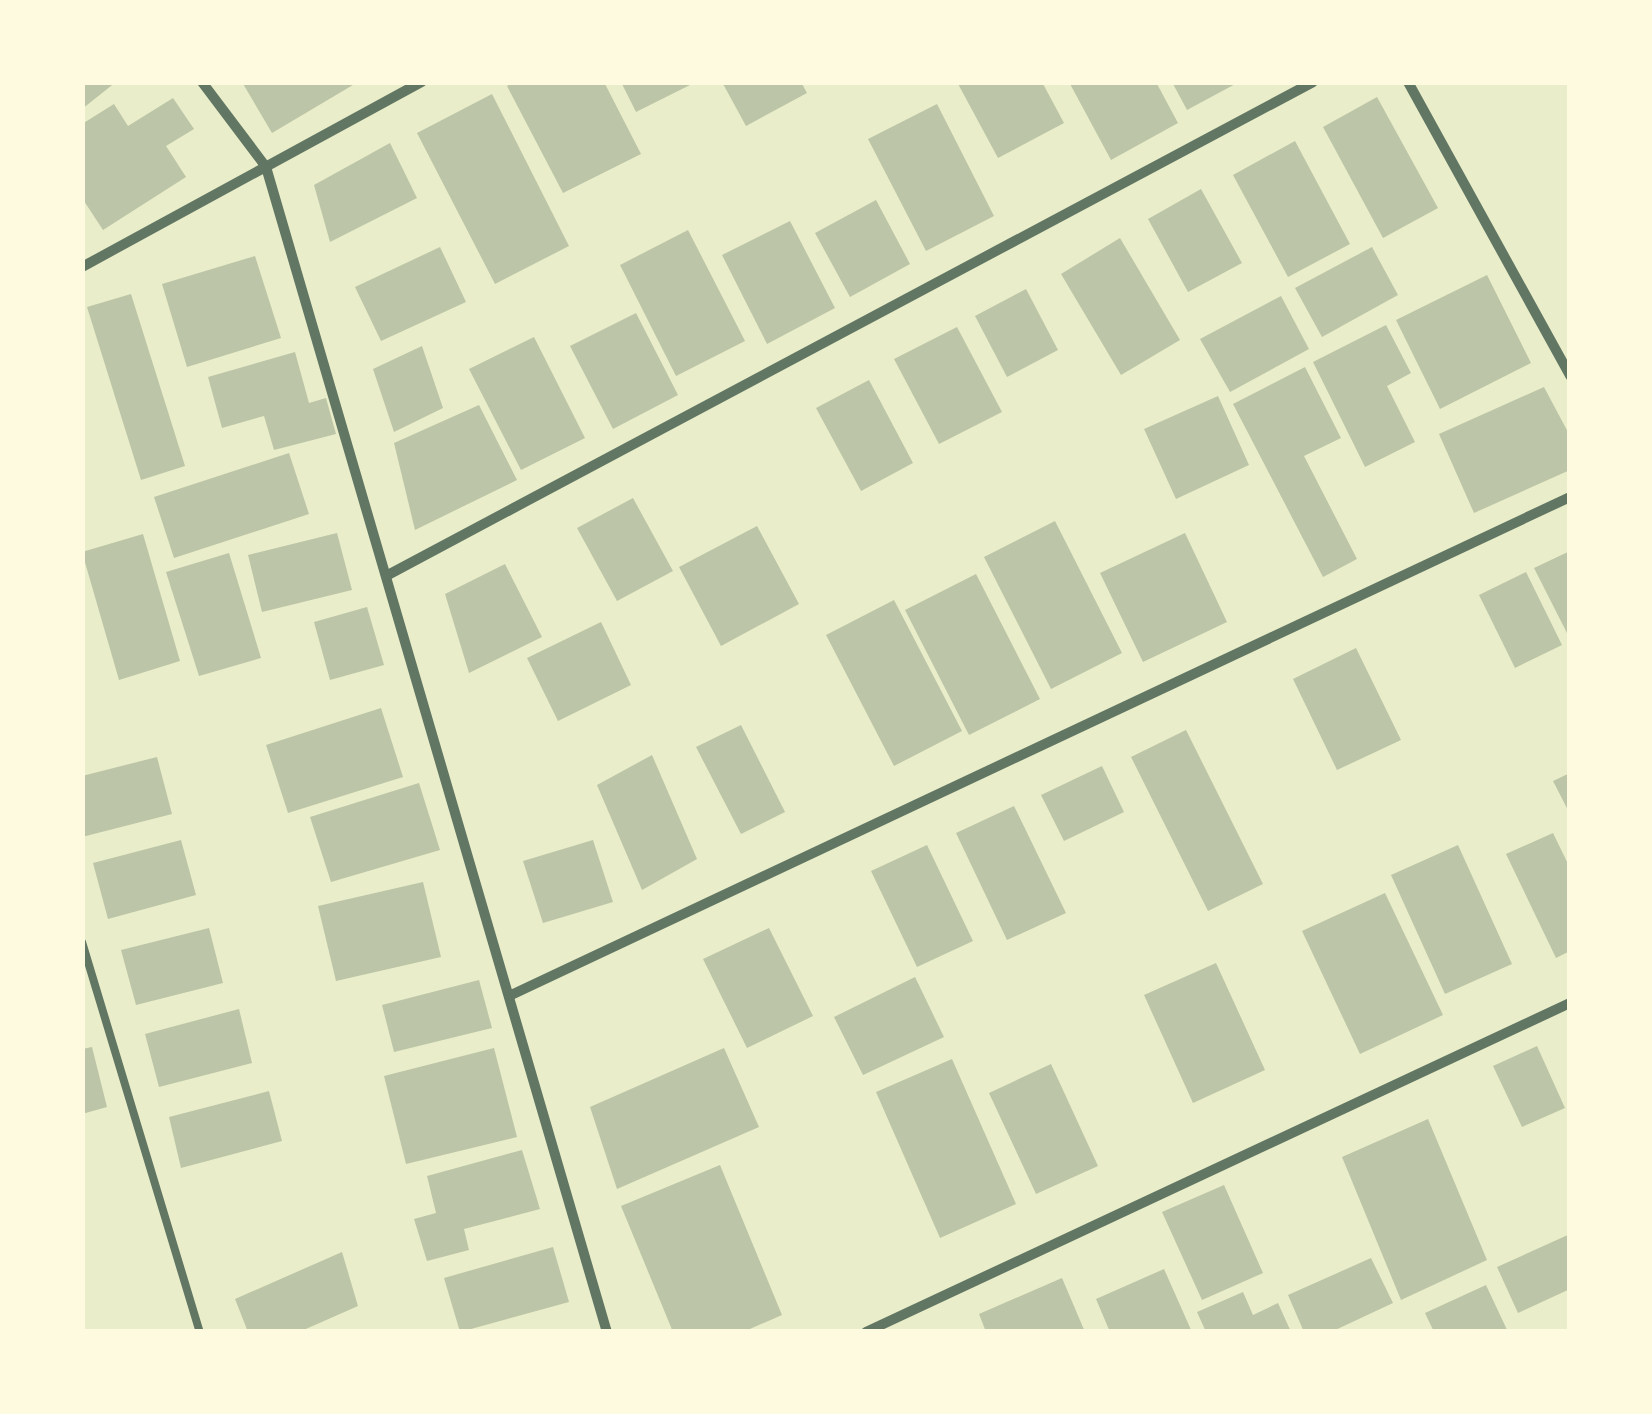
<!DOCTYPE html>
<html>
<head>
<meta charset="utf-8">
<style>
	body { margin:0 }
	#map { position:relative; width:1652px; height:1414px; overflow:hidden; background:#e9edc9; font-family:Commissioner,sans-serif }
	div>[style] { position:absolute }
	.building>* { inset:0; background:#bcc5a7 }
	.service>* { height:8px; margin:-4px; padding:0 4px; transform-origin:4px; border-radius:4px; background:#617663 }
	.minor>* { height:10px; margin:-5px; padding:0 5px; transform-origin:5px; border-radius:5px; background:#617663 }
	span { translate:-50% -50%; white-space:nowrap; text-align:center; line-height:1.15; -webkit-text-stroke:8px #fefae0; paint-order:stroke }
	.frame { position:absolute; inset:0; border:85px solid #fefae0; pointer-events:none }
</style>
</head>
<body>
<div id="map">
	<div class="building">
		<i style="clip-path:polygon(82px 82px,116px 82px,82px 109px)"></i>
		<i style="clip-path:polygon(242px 82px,358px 82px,272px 133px)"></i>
		<i style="clip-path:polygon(514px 82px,604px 82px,641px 154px,563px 193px,507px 86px)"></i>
		<i style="clip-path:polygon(621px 82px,696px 82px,636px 112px)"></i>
		<i style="clip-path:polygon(722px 82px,801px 82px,807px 93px,746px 126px)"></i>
		<i style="clip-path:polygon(957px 82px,1042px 82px,1064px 123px,998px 158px)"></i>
		<i style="clip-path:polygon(1069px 82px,1156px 82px,1178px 123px,1111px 160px)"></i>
		<i style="clip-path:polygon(1172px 82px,1239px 82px,1187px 110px)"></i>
		<i style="clip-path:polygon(492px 94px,569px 246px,495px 284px,417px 133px)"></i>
		<i style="clip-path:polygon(1377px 97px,1438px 208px,1383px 238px,1323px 127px)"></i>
		<i style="clip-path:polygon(173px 98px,194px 129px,166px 146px,186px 177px,103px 230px,82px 198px,82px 124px,114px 104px,128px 126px)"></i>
		<i style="clip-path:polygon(937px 104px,994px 216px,926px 251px,868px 139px)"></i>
		<i style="clip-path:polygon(1295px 141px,1350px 244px,1288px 277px,1233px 175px)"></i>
		<i style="clip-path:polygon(390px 143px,417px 198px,330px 242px,314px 185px)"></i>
		<i style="clip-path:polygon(1201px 189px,1242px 263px,1188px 292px,1148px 219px)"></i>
		<i style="clip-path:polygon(876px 200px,910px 264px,850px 297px,815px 233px)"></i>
		<i style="clip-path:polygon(790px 221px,835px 308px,767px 344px,722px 255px)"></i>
		<i style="clip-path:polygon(688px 230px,745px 341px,676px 376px,620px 265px)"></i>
		<i style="clip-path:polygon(1120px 238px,1180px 340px,1121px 375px,1061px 274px)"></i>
		<i style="clip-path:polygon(440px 247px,466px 302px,381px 341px,355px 287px)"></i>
		<i style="clip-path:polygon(1372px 247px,1398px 295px,1322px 337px,1295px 288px)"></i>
		<i style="clip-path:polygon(255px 256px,281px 338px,187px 367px,162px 284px)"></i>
		<i style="clip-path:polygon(1487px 275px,1531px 363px,1440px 409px,1396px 320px)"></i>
		<i style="clip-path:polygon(1026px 289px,1058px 350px,1007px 377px,975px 316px)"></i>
		<i style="clip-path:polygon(131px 294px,185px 466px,141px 480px,87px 307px)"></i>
		<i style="clip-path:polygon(1281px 296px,1309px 349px,1230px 392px,1200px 339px)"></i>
		<i style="clip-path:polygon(636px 313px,678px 395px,613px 429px,570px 346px)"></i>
		<i style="clip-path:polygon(1386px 325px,1411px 373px,1387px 386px,1415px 442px,1365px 467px,1313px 362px)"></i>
		<i style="clip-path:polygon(957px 327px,1002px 412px,939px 444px,894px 359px)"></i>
		<i style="clip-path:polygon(534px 337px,585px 438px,521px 470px,469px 369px)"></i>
		<i style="clip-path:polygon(422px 346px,443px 408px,394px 432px,373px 369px)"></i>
		<i style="clip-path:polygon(295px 352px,309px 403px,326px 398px,336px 434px,274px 450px,264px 416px,222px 428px,208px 377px)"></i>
		<i style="clip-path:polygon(1305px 367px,1341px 438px,1304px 456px,1357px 559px,1323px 577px,1233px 404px)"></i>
		<i style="clip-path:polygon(869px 380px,913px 463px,861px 491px,816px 408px)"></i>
		<i style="clip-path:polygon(1544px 387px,1570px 436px,1570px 470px,1474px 513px,1439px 434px)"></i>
		<i style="clip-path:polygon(1218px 396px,1249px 465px,1176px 499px,1144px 429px)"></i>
		<i style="clip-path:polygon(479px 405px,517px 480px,415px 530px,394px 443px)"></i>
		<i style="clip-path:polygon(289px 453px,309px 514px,174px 558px,154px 497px)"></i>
		<i style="clip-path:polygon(633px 498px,673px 571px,617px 601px,577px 528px)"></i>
		<i style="clip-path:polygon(1055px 521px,1122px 653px,1051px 689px,984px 557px)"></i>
		<i style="clip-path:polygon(757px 526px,799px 604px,721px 646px,679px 567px)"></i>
		<i style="clip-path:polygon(337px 533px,352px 590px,262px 612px,248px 555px)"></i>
		<i style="clip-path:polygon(1185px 533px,1227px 622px,1143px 662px,1100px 573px)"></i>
		<i style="clip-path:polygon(143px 534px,180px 661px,119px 680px,82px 552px)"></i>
		<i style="clip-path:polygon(1570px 551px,1570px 639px,1534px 568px)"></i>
		<i style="clip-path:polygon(229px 553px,261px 658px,199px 676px,166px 572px)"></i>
		<i style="clip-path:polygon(505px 564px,542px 637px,469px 673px,445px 594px)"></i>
		<i style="clip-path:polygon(1526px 572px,1562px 645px,1515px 668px,1479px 595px)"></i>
		<i style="clip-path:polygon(976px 574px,1040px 699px,969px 735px,905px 610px)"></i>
		<i style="clip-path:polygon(894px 600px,962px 731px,894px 766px,826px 635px)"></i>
		<i style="clip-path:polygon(367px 607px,384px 665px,330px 680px,314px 622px)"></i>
		<i style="clip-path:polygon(601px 622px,631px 685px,558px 721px,527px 658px)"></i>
		<i style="clip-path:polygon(1356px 648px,1401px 740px,1337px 770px,1293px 679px)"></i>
		<i style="clip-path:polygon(381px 708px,403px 777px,288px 813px,266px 745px)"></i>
		<i style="clip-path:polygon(741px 725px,785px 812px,741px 834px,696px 747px)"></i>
		<i style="clip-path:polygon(1186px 730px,1263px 884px,1208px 911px,1131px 757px)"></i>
		<i style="clip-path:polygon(652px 755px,697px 859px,642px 890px,597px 785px)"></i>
		<i style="clip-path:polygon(157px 757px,172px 814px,82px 837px,82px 776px)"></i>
		<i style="clip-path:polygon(1102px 766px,1124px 812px,1064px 841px,1041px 795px)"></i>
		<i style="clip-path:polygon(1570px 773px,1570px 814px,1553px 781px)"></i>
		<i style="clip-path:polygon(419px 783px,440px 850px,331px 882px,310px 817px)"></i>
		<i style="clip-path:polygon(1014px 806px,1066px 913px,1007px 940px,956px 833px)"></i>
		<i style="clip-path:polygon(1553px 833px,1570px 868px,1570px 951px,1556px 958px,1506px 854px)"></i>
		<i style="clip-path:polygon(181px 840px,196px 895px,108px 919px,93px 863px)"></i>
		<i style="clip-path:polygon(593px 840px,613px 902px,543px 923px,523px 861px)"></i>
		<i style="clip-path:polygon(927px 845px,973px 941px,917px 967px,871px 871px)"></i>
		<i style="clip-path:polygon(1458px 845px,1512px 964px,1445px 994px,1391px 875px)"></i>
		<i style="clip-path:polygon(423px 882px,441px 957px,336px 981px,318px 906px)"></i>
		<i style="clip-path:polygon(1385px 893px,1443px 1015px,1360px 1054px,1302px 931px)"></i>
		<i style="clip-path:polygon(209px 928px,223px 983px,136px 1005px,121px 950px)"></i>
		<i style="clip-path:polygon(769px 928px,813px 1016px,747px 1048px,703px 959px)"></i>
		<i style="clip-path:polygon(1216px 963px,1265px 1070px,1193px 1103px,1144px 995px)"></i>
		<i style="clip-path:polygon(915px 977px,944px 1037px,863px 1075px,834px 1017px)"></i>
		<i style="clip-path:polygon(479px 980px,492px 1028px,394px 1052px,382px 1005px)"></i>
		<i style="clip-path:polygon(239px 1009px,252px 1063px,159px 1087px,145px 1034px)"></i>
		<i style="clip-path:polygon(1537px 1046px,1565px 1108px,1522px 1127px,1493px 1066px)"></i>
		<i style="clip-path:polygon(92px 1047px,107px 1107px,82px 1114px,82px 1049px)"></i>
		<i style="clip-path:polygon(494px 1048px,517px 1137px,406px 1164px,384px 1076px)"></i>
		<i style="clip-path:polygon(724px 1048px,759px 1127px,617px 1189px,590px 1107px)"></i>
		<i style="clip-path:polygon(952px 1059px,1016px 1204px,940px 1238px,876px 1092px)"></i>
		<i style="clip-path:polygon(1051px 1064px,1098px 1166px,1036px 1194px,989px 1093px)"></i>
		<i style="clip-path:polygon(269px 1091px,282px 1141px,181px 1168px,169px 1117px)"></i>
		<i style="clip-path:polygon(1428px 1119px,1487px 1260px,1401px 1300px,1342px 1157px)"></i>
		<i style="clip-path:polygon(522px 1150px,540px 1209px,464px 1229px,469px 1250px,427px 1261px,414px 1219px,436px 1213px,427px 1176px)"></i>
		<i style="clip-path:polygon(720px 1165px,782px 1315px,743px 1332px,673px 1332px,621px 1206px)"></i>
		<i style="clip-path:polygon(1224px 1185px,1263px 1273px,1202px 1300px,1162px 1212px)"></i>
		<i style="clip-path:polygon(1570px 1234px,1570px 1289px,1518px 1313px,1497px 1267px)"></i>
		<i style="clip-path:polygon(553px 1247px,569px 1302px,460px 1332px,444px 1278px)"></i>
		<i style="clip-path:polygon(342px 1252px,358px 1306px,299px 1332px,248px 1332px,235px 1299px)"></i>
		<i style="clip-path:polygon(1371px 1258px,1393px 1303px,1331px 1332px,1304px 1332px,1288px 1295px)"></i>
		<i style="clip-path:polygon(1164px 1269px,1192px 1332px,1110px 1332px,1096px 1299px)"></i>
		<i style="clip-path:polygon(1062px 1278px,1085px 1332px,986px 1332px,979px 1314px)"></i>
		<i style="clip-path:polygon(1486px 1285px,1508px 1332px,1434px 1332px,1425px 1313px)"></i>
		<i style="clip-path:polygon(1243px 1292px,1253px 1315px,1278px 1303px,1291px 1332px,1206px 1332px,1197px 1312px)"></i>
	</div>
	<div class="service">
		<i style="left:82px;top:942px;width:407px;rotate:73.2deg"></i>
	</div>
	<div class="minor">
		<i style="left:202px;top:82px;width:106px;rotate:53deg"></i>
		<i style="left:266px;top:167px;width:1214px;rotate:73.69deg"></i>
		<i style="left:1408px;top:82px;width:336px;rotate:61.1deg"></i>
		<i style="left:82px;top:267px;width:387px;rotate:-28.6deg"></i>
		<i style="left:386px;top:576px;width:1050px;rotate:-28.05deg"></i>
		<i style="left:509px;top:996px;width:1172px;rotate:-25.19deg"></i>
		<i style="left:866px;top:1332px;width:777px;rotate:-25.05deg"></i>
	</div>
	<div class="frame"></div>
</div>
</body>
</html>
